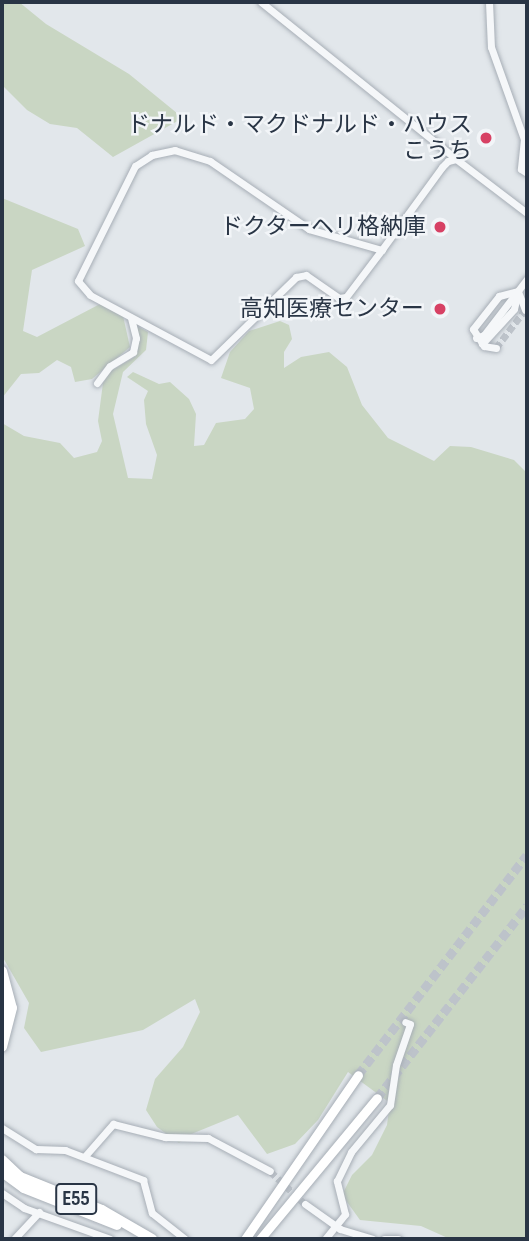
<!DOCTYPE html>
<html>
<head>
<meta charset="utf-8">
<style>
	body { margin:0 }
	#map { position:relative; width:529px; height:1241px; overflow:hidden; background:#e2e7eb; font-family:"Sofia Sans Condensed","Noto Sans JP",sans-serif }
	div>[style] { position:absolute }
	.green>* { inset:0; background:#c9d6c3 }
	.minor-tunnel>* { height:7px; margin-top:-3.5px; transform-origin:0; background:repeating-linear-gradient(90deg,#bdc3ca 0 7px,transparent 0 10.5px) }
	.major-tunnel>* { height:9px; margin-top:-4.5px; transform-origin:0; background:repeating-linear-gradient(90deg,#bdc3ca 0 9px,transparent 0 13.5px) }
	.roads { filter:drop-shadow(0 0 2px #a7aeb6) drop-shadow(0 0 2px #a7aeb6) }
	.minor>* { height:7px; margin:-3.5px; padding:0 3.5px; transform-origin:3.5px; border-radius:3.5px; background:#f5f7f9 }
	.major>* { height:9px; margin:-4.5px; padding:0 4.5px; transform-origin:4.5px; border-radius:4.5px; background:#fff }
	.highway>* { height:10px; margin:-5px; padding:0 5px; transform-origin:5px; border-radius:5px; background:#fff }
	.dots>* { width:19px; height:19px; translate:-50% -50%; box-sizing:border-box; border:4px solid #f2f5f8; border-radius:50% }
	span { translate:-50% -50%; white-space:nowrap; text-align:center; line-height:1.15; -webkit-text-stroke:5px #f2f5f8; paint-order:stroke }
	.shield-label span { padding:2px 5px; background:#f2f5f8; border:2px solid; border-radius:5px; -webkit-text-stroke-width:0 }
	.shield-label { font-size:21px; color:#293545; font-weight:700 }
	.poi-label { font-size:23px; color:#293545 }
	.right { translate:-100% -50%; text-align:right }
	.frame { position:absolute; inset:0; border:4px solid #293545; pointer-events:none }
</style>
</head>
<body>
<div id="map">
	<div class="green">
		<i style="clip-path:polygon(2px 2px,19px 2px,46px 24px,129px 74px,183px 118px,113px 157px,77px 128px,50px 124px,27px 110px,2px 85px)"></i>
		<i style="clip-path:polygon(2px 198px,78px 229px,85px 246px,32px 270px,23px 331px,37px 337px,100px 304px,123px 316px,130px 347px,92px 379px,75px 382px,71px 367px,57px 360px,39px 373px,21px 374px,2px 398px)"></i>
		<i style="clip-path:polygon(280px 321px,289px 325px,292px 339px,284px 352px,284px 368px,301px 357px,329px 352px,347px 367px,362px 405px,388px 438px,434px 461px,450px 446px,471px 447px,514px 460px,527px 473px,527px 1239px,450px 1239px,421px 1226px,360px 1220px,342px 1195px,352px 1175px,372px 1155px,387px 1125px,390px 1103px,348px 1072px,318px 1120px,295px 1144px,267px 1154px,238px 1115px,189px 1135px,179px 1143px,157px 1127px,146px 1110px,155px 1079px,183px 1047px,200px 1012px,195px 999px,143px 1030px,41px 1052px,24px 1028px,29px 1003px,2px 956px,2px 423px,24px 436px,60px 443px,74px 458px,97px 452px,102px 441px,98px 421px,103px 383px,111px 371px,136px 356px,137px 326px,148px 332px,146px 350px,123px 372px,113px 414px,128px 478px,152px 479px,157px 455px,146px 424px,144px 400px,148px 391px,127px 377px,133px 372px,159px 384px,170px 382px,189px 399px,196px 414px,194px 446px,204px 445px,216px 423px,245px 419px,254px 409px,250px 388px,221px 378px,230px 352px,249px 331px)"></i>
	</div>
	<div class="minor-tunnel">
		<i style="left:496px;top:348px;width:48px;rotate:-52.7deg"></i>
		<i style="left:270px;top:1171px;width:48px;rotate:43.3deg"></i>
	</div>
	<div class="major-tunnel">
		<i style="left:358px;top:1075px;width:277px;rotate:-52.5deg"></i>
		<i style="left:377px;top:1098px;width:244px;rotate:-52deg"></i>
	</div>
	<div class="roads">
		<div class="minor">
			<i style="left:261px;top:2px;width:250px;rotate:38.8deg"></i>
			<i style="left:489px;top:2px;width:45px;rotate:87.5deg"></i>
			<i style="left:491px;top:47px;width:98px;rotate:70.3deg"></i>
			<i style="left:524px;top:139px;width:30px;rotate:96deg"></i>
			<i style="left:521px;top:169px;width:7px;rotate:34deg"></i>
			<i style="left:382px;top:250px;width:76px;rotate:-164deg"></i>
			<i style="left:309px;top:229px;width:120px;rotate:-145.5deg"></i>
			<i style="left:210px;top:161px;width:37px;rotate:-163deg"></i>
			<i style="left:175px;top:150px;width:24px;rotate:168deg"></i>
			<i style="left:152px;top:155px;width:20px;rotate:147deg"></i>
			<i style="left:135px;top:166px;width:128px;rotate:116.4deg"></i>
			<i style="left:78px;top:281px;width:18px;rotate:49deg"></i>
			<i style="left:90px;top:295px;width:137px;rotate:28.2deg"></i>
			<i style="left:211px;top:360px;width:119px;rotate:-44.3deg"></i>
			<i style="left:296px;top:277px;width:10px;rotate:-11deg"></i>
			<i style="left:306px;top:275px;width:40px;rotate:34.9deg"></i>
			<i style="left:339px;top:298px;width:7px;rotate:-8deg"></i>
			<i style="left:346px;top:297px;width:61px;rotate:-52.9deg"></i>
			<i style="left:383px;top:248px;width:100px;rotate:-53.9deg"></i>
			<i style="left:442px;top:167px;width:8px;rotate:-45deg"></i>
			<i style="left:448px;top:161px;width:8px;rotate:-14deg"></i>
			<i style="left:456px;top:159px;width:89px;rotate:37.3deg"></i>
			<i style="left:519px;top:294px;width:17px;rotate:69deg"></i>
			<i style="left:476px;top:338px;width:9px;rotate:-21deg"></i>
			<i style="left:484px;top:335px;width:71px;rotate:-52.5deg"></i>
			<i style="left:482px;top:344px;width:47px;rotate:-47.6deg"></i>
			<i style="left:514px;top:309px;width:18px;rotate:-77deg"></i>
			<i style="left:496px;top:348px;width:12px;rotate:-171deg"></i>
			<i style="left:484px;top:346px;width:20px;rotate:-123deg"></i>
			<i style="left:473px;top:329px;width:42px;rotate:-51.8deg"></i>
			<i style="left:499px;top:296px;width:20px;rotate:-15deg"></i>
			<i style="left:97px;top:383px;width:21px;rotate:-53deg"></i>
			<i style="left:110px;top:366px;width:27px;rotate:-31deg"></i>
			<i style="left:133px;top:352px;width:14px;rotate:-78deg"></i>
			<i style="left:136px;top:338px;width:21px;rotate:-104deg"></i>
			<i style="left:2px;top:1128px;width:40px;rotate:32deg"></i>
			<i style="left:36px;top:1149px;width:29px;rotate:2deg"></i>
			<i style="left:65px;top:1150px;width:84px;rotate:21deg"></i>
			<i style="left:143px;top:1180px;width:34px;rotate:75deg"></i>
			<i style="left:152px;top:1213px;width:42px;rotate:38.2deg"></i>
			<i style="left:85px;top:1156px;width:43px;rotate:-48.8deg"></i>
			<i style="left:113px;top:1124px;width:54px;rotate:14deg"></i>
			<i style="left:165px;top:1137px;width:43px;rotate:1.3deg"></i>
			<i style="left:208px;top:1138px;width:70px;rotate:28deg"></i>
			<i style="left:2px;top:1193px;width:27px;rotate:34deg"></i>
			<i style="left:24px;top:1208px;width:91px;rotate:19.8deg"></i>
			<i style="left:305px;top:1204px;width:43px;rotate:35.5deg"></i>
			<i style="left:340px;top:1229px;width:34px;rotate:17deg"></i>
			<i style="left:14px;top:1239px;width:37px;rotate:-47deg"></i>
			<i style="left:325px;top:1239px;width:32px;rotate:-51deg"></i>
			<i style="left:345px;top:1214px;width:34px;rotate:-104deg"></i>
			<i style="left:337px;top:1181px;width:32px;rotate:-64deg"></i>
			<i style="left:351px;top:1152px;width:61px;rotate:-50.3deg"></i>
			<i style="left:390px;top:1105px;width:40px;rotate:-81.5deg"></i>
			<i style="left:396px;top:1065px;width:43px;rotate:-71.1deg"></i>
			<i style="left:410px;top:1024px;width:5px;rotate:-158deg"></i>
			<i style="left:384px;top:1239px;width:14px"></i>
		</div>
		<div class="major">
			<i style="left:245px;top:1239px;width:199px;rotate:-55.4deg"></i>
			<i style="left:260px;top:1239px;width:183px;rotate:-50.3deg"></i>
		</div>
		<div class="highway">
			<i style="left:2px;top:971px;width:38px;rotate:75deg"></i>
			<i style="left:12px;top:1008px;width:40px;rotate:104.4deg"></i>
			<i style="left:2px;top:992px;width:34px;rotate:90deg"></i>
			<i style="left:2px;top:1160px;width:25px;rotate:43deg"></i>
			<i style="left:20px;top:1177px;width:88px;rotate:21.9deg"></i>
			<i style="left:102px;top:1210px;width:58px;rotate:30.1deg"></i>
			<i style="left:2px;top:1172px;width:27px;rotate:36deg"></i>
			<i style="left:24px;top:1188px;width:100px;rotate:21.7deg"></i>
		</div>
	</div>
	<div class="dots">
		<i style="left:486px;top:138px;background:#d74164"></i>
		<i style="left:440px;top:227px;background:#d74164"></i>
		<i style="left:440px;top:309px;background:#d74164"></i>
	</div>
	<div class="shield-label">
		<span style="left:76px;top:1199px">E55</span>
	</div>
	<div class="poi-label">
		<span class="right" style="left:472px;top:138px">ドナルド・マクドナルド・ハウス<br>こうち</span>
		<span class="right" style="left:426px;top:227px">ドクターヘリ格納庫</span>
		<span class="right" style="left:424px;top:309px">高知医療センター</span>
	</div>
	<div class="frame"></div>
</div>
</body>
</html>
